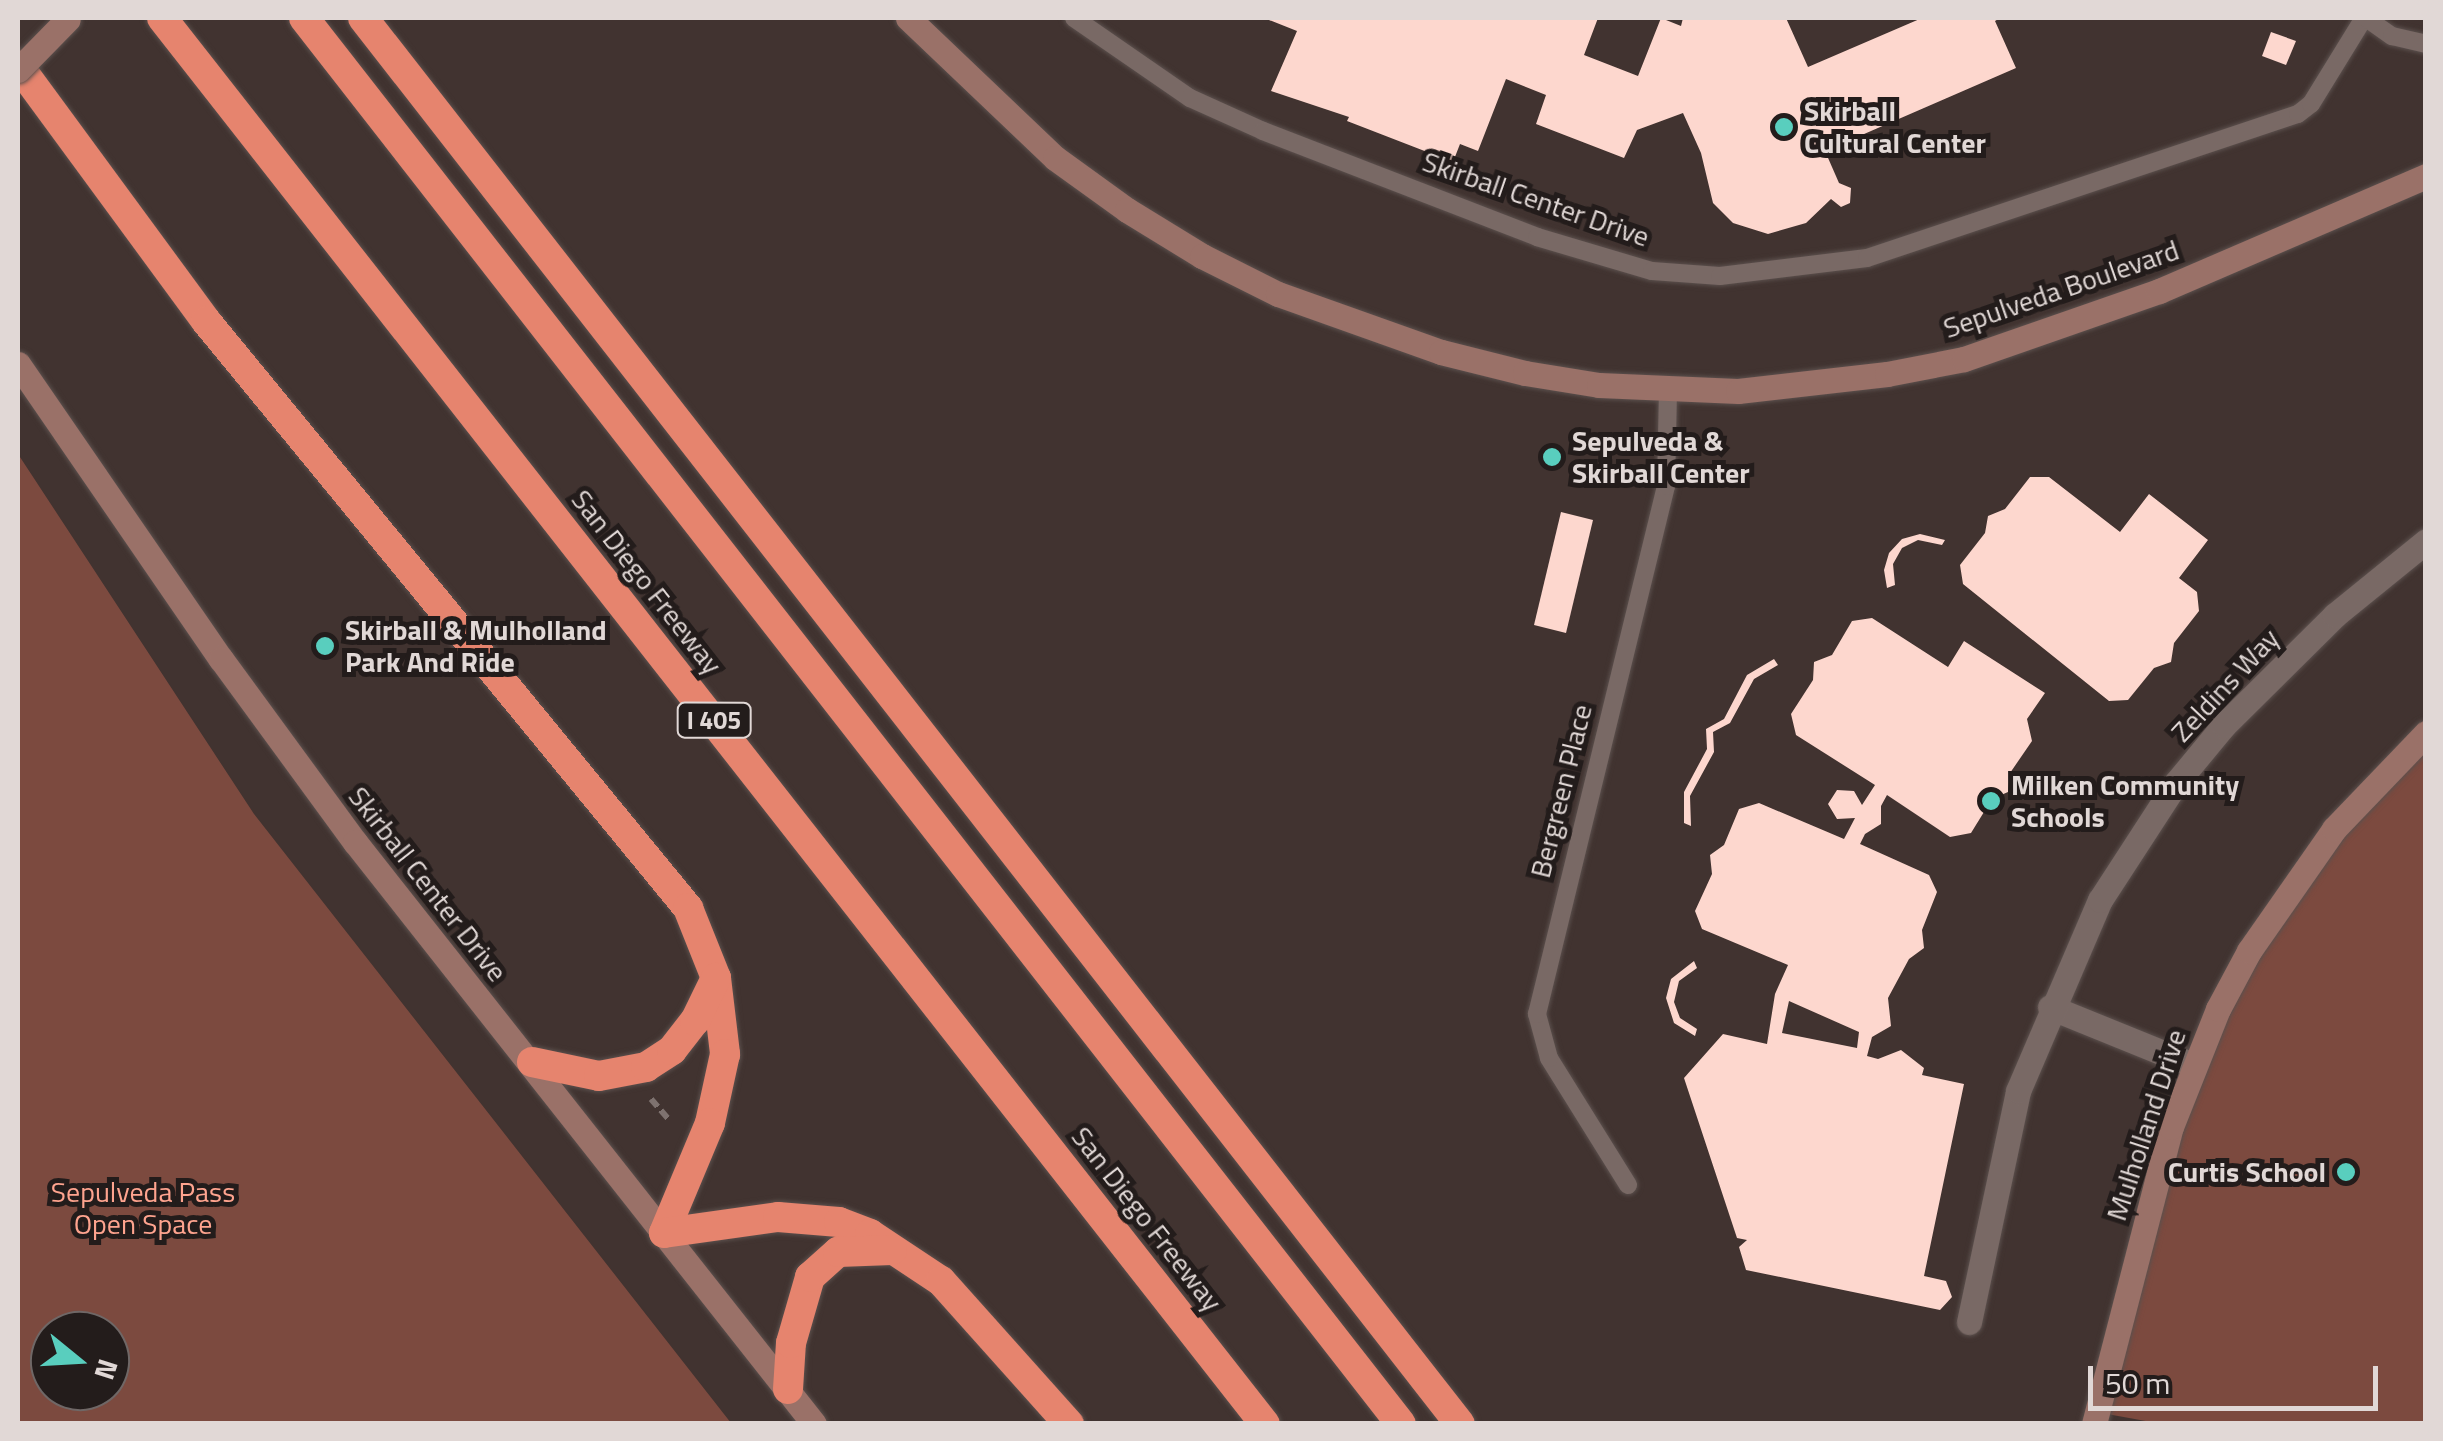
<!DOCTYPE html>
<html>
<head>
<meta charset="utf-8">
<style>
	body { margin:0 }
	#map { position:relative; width:2443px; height:1441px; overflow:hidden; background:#413330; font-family:"Titillium Web",sans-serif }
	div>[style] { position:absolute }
	.green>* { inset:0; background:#7c4a3f }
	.building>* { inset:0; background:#fdd7ce }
	.path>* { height:6px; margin-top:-3px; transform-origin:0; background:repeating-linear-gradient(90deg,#7e726f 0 10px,transparent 0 15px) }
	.roads { filter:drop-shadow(0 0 2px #5b504d) drop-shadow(0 0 2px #5b504d) }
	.lane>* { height:18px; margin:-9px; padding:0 9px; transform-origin:9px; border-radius:9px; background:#796965 }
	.street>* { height:25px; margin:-12.5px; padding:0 12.5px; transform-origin:12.5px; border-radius:12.5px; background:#796965 }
	.secondary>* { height:25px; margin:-12.5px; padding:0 12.5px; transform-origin:12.5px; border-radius:12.5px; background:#9a7168 }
	.highway>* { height:30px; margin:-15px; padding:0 15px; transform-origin:15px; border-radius:15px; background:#e6846e }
	.bridges { filter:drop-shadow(0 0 2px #5b504d) drop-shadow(0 0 2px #5b504d) }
	.secondary-bridge>* { height:25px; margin:-12.5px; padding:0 12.5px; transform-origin:12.5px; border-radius:12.5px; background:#9a7168 }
	.dots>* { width:28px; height:28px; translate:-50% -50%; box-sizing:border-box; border:5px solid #231c1b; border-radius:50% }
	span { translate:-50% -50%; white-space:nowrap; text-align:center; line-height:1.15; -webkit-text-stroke:10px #231c1b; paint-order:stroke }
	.shield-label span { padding:2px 8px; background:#231c1b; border:2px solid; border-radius:8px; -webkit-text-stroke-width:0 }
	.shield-label { font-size:25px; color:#e1d8d6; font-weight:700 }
	.poi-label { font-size:28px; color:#e1d8d6; font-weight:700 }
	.left { translate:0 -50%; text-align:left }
	.right { translate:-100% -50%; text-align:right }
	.street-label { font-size:28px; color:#e1d8d6 }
	.park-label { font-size:28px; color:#ffa48f }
	.frame { position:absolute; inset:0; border:20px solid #e1d8d6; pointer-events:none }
	.north { position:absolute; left:30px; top:1311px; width:100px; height:100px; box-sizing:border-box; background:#231c1b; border:2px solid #6f6766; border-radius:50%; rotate:108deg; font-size:28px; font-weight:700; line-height:40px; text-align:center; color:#e1d8d6 }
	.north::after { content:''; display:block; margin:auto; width:35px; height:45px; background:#59cebe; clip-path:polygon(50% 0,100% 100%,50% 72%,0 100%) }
	.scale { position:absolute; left:2088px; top:1366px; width:290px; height:45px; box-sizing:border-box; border:5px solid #e1d8d6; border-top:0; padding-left:12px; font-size:30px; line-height:35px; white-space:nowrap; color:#e1d8d6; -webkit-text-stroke:8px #231c1b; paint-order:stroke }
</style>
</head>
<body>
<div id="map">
	<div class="green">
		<i style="clip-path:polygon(evenodd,18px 454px,254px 814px,731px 1423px,18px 1423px,18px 454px,50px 1331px,110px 1331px,110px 1391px,50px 1391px,50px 1331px)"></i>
		<i style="clip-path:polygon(2425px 733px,2425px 1423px,2162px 1424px,2096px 1412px,2152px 1189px,2249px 951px)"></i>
	</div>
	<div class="building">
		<i style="clip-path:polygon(1264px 18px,1598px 18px,1584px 55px,1638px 76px,1661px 18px,1681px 26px,1683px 18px,1786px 18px,1808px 67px,1922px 18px,2000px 18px,1995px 21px,2016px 68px,1825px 151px,1839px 183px,1851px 188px,1850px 203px,1841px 207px,1831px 199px,1806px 223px,1768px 234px,1733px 223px,1713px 203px,1701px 153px,1683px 113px,1637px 130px,1624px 158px,1536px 124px,1546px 95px,1506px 79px,1478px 151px,1460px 144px,1453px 162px,1347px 121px,1349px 117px,1271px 91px,1297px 31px)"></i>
		<i style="clip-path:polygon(2271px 32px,2296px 41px,2286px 65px,2262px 56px)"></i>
		<i style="clip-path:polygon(2030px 477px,2049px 477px,2120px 532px,2149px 494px,2208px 540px,2179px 578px,2197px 592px,2199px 611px,2174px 643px,2171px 662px,2154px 668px,2128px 700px,2109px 701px,1963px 584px,1960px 565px,1985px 533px,1988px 516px,2005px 509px)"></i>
		<i style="clip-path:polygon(1561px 512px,1593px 520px,1566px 633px,1534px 625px)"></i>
		<i style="clip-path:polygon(1920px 534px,1945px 540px,1942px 545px,1918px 540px,1902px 548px,1893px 564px,1895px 585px,1887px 588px,1884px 570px,1889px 553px,1902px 539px)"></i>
		<i style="clip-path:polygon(evenodd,1872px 618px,1948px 667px,1964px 641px,2045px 693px,2027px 719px,2032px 741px,2010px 773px,2008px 792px,1992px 799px,1971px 833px,1950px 837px,1887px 795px,1881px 806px,1881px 824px,1865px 834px,1860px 844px,1929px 875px,1937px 892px,1922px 930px,1924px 948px,1909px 959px,1888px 998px,1891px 1026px,1872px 1037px,1867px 1056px,1878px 1059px,1901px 1050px,1924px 1068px,1922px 1075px,1964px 1084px,1924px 1276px,1946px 1281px,1952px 1297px,1940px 1310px,1746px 1270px,1739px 1247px,1747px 1240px,1737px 1238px,1684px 1078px,1723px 1034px,1767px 1044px,1775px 994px,1788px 965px,1702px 929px,1695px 911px,1712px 874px,1710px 855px,1724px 845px,1739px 809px,1759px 803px,1844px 839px,1855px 818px,1837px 819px,1828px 804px,1837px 790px,1854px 791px,1862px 805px,1875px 785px,1796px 735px,1791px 714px,1813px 680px,1814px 662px,1832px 655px,1852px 621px,1872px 618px,1789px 1001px,1859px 1032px,1857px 1048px,1782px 1033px,1789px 1001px)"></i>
		<i style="clip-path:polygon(1774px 659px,1778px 665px,1754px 679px,1730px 723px,1713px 732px,1714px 752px,1690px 796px,1691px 826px,1684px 823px,1684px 792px,1707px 749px,1706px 729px,1724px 719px,1747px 675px)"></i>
		<i style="clip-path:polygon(1694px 961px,1697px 968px,1679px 981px,1674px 1002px,1680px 1018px,1697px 1029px,1695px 1036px,1674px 1023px,1666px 998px,1671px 979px)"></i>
	</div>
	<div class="path">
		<i style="left:651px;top:1099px;width:29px;rotate:49deg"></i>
	</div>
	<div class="roads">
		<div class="lane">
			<i style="left:1074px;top:18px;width:141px;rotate:34.6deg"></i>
			<i style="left:1190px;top:98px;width:80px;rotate:24.3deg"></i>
			<i style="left:1263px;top:131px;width:294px;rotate:21.1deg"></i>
			<i style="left:1537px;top:237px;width:120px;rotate:16.5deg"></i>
			<i style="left:1652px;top:271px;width:68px;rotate:4.2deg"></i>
			<i style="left:1720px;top:276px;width:148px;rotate:-7deg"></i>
			<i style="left:1867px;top:258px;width:454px;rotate:-18.5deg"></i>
			<i style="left:2298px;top:114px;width:16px;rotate:-38deg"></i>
			<i style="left:2311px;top:104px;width:101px;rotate:-58.4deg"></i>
			<i style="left:2366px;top:18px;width:32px;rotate:35deg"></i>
			<i style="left:2392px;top:36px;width:35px;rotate:13deg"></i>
			<i style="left:1628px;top:1185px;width:150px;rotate:-121.9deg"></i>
			<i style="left:1549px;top:1058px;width:46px;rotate:-105.3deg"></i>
			<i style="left:1537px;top:1014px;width:544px;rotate:-76.27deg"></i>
			<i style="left:1666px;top:486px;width:96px;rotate:-88.8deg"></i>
		</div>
		<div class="street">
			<i style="left:2050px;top:1007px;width:154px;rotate:22.1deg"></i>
			<i style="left:1969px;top:1322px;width:236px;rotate:-78deg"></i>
			<i style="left:2018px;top:1091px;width:208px;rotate:-66.8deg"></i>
			<i style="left:2100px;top:900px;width:140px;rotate:-57deg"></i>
			<i style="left:2176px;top:783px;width:75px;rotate:-50.4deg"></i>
			<i style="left:2224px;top:725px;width:156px;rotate:-44.7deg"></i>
			<i style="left:2335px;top:615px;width:117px;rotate:-39.1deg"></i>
		</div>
		<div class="secondary">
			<i style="left:908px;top:18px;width:203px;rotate:43.6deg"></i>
			<i style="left:1055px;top:158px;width:89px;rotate:35.8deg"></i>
			<i style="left:1127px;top:210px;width:88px;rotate:31.5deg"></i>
			<i style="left:1202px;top:256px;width:85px;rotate:26.6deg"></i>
			<i style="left:1278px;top:294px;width:173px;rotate:19.6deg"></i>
			<i style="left:1441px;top:352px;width:87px;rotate:14deg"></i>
			<i style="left:1525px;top:373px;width:75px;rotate:9.2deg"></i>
			<i style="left:1599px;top:385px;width:139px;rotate:2.5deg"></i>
			<i style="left:1738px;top:391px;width:150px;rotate:-6.5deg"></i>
			<i style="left:1887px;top:374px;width:78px;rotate:-11deg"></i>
			<i style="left:1964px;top:359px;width:207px;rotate:-19.2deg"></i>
			<i style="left:2159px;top:291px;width:291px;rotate:-23.3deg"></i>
			<i style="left:18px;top:364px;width:358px;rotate:55.5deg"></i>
			<i style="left:221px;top:659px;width:227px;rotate:53.8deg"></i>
			<i style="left:355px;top:842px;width:741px;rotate:51.74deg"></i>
			<i style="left:2094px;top:1424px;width:307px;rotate:-75.5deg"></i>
			<i style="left:2171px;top:1127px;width:127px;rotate:-68.3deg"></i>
			<i style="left:2218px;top:1009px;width:66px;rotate:-61.9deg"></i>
			<i style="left:2249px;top:951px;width:149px;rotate:-55.1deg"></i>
			<i style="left:2334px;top:829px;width:133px;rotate:-46.2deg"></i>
		</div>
		<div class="highway">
			<i style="left:162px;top:18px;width:1787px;rotate:51.89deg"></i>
			<i style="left:304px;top:18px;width:1783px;rotate:52.04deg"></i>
			<i style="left:363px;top:18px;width:1783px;rotate:52.04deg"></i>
			<i style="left:18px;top:65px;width:318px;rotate:53.7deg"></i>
			<i style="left:206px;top:321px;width:760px;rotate:50.61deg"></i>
			<i style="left:688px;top:908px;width:75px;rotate:68.2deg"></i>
			<i style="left:716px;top:978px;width:77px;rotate:83.2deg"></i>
			<i style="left:725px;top:1054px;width:71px;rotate:102.3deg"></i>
			<i style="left:710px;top:1123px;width:119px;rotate:112.7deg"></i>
			<i style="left:532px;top:1062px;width:68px;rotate:11.8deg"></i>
			<i style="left:599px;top:1076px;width:48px;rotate:-10.8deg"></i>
			<i style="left:646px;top:1067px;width:31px;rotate:-33deg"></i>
			<i style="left:672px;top:1050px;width:37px;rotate:-52deg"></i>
			<i style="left:695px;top:1021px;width:48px;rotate:-64deg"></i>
			<i style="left:664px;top:1233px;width:115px;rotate:-8deg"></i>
			<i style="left:778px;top:1217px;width:61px;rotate:4.7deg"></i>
			<i style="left:839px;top:1222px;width:33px;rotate:21deg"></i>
			<i style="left:870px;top:1234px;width:85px;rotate:33.5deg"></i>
			<i style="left:941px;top:1281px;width:192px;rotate:48.2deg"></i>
			<i style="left:788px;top:1389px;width:46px;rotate:-86.3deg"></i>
			<i style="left:791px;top:1343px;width:69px;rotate:-73.9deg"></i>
			<i style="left:810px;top:1277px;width:38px;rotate:-42deg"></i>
			<i style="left:838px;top:1252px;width:54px;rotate:-2.1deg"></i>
		</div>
	</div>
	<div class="bridges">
		<div class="secondary-bridge">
			<i style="left:18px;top:70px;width:71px;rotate:-45.6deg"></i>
		</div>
	</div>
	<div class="dots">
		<i style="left:1784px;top:127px;background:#59cebe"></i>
		<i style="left:1552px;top:457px;background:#59cebe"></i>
		<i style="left:325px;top:646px;background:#59cebe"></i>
		<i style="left:1991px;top:801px;background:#59cebe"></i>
		<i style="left:2346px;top:1172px;background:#59cebe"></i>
	</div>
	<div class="shield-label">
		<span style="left:714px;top:720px">I 405</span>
	</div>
	<div class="poi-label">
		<span class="left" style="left:1804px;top:127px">Skirball<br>Cultural Center</span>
		<span class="left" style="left:1572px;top:457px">Sepulveda &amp;<br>Skirball Center</span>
		<span class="left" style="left:345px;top:646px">Skirball &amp; Mulholland<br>Park And Ride</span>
		<span class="left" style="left:2011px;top:801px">Milken Community<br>Schools</span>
		<span class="right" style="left:2326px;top:1172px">Curtis School</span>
	</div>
	<div class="street-label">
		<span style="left:1536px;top:199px;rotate:19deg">Skirball Center Drive</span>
		<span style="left:2061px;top:289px;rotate:-19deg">Sepulveda Boulevard</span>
		<span style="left:647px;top:582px;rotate:52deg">San Diego Freeway</span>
		<span style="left:2225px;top:685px;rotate:-47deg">Zeldins Way</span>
		<span style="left:1561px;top:791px;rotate:-76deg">Bergreen Place</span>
		<span style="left:428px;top:884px;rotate:52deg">Skirball Center Drive</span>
		<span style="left:2146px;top:1125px;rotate:-72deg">Mulholland Drive</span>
		<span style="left:1147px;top:1219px;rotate:52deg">San Diego Freeway</span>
	</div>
	<div class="park-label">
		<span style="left:143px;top:1208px">Sepulveda Pass<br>Open Space</span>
	</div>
	<div class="frame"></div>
	<div class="north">N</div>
	<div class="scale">50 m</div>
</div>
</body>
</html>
